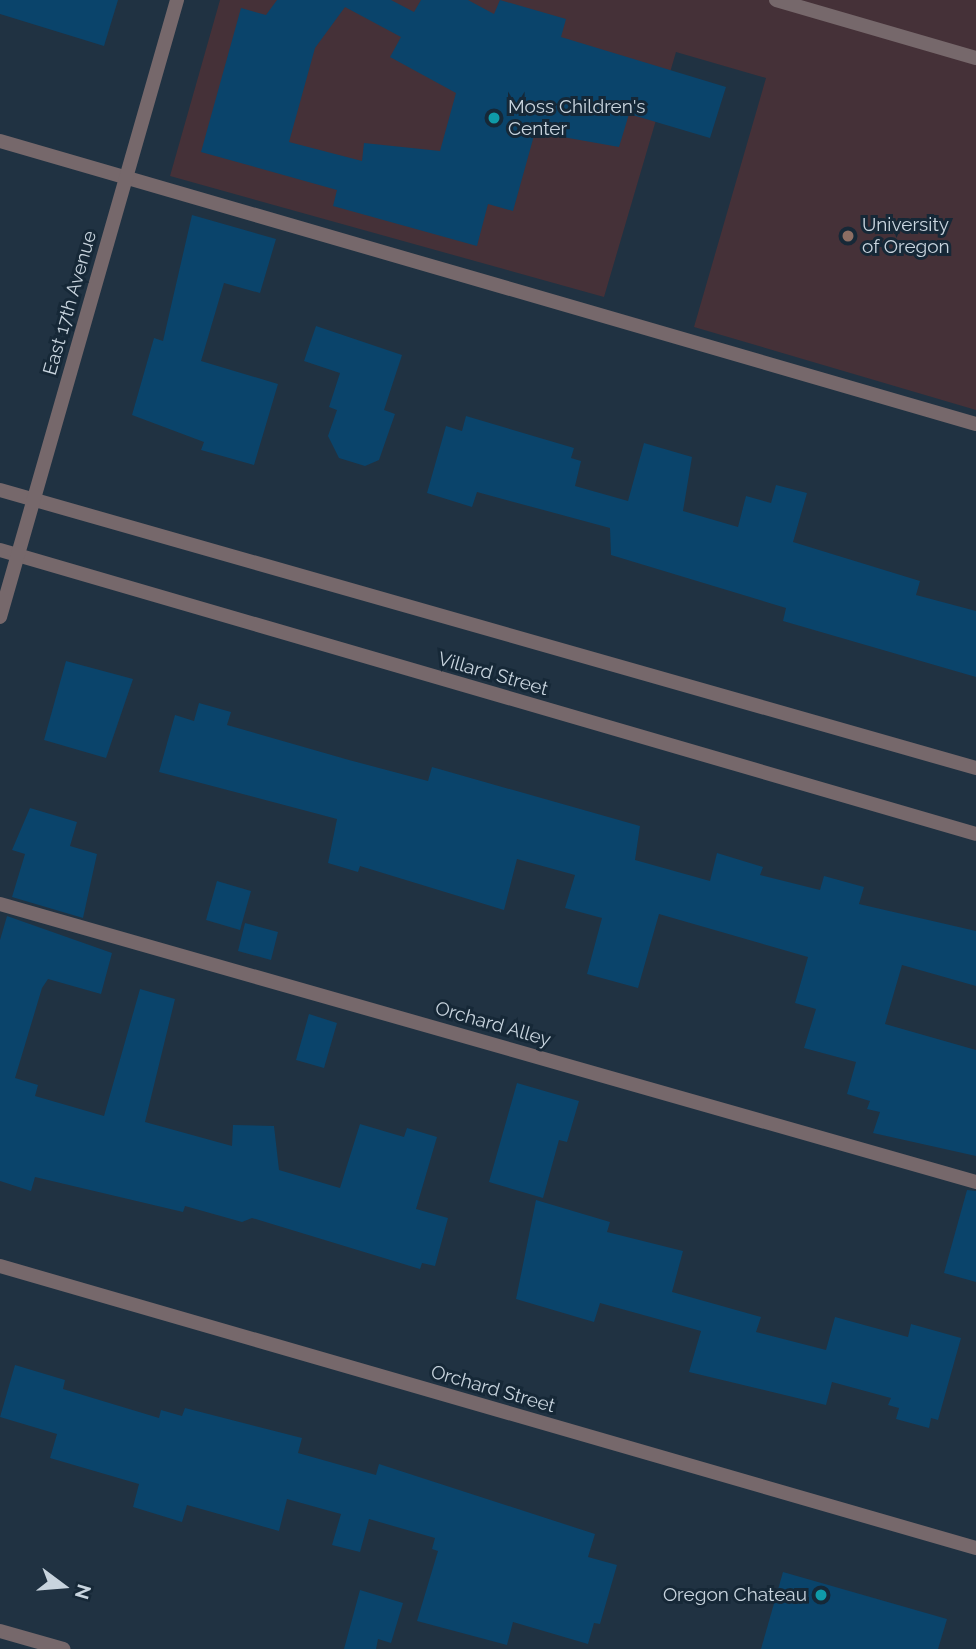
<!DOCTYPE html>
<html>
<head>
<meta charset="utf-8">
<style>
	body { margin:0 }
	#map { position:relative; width:976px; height:1649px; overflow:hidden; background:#203242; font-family:Raleway,sans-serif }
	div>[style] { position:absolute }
	.education>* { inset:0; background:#453138 }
	.building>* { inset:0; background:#0a446b }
	.service>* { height:14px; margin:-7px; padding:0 7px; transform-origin:7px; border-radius:7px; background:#76686b }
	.minor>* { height:14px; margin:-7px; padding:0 7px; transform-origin:7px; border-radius:7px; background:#76686b }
	.dots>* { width:19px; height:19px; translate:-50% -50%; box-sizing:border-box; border:4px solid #162837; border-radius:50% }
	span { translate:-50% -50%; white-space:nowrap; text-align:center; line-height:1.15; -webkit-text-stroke:6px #162837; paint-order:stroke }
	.poi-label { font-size:19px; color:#c8d4de }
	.left { translate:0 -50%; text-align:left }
	.right { translate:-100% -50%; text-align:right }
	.street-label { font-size:19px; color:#c8d4de }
	.north { position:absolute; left:28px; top:1551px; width:70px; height:70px; -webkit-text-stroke:5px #162837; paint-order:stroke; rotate:106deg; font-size:19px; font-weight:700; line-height:28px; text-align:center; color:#c8d4de }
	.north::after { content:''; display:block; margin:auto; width:24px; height:32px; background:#c8d4de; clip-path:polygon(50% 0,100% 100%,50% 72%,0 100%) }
</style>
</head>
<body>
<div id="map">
	<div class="education">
		<i style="clip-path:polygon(220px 0,976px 0,976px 410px,694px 327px,766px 78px,676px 52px,604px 297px,170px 176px)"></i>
	</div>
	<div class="building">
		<i style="clip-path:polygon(0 0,118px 0,104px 46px,0 14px)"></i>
		<i style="clip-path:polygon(evenodd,277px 0,391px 0,414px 12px,421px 0,468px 0,494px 14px,500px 0,566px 19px,561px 37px,726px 87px,710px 138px,629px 114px,619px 147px,535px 132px,513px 211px,488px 204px,477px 246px,333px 206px,337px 190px,201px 152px,241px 8px,266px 15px,277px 0,345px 7px,401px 37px,390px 57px,456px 93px,440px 151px,364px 143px,362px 161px,289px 142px,315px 48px,345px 7px)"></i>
		<i style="clip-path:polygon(192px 215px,276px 239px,260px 293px,224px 283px,201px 361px,278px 384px,254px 465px,201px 450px,204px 442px,132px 415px,154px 338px,163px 341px)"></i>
		<i style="clip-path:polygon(316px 326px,402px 355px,384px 410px,395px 414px,379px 460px,365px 466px,339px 458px,328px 436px,337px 410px,329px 407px,340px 373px,304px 361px)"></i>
		<i style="clip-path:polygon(466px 416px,574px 448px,571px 458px,581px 461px,575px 486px,628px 501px,644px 443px,692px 457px,683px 511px,738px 527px,746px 496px,771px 503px,776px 485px,807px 493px,793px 542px,920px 581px,916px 595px,976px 611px,976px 677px,783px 621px,786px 608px,611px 555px,610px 528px,477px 492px,472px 507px,427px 493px,446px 426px,462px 431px)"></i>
		<i style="clip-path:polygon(66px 661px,133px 679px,106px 758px,44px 740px)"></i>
		<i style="clip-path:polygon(199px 703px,231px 712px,227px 725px,349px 760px,428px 781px,432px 767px,640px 826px,635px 860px,710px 881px,717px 853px,763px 867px,760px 875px,820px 890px,824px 876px,864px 887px,859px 904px,976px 931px,976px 986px,902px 965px,885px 1024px,976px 1050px,976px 1156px,873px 1133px,880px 1112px,867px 1109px,870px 1101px,847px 1094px,856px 1062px,804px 1048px,816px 1009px,795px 1003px,808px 957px,659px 914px,638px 988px,587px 974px,602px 918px,565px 908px,575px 875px,517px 859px,504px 910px,360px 866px,358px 872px,328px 863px,337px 819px,159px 772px,175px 715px,194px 721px)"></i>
		<i style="clip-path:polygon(30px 808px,77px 822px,70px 846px,97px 854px,83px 918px,12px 897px,25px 854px,12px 850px)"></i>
		<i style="clip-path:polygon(217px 881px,251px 891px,240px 930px,206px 920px)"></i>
		<i style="clip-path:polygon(7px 916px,112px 953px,101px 994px,48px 979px,42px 988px,15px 1078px,38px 1085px,35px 1096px,104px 1116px,140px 989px,175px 999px,145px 1122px,232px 1146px,233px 1125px,274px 1126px,279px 1170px,340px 1188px,360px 1124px,404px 1137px,407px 1128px,437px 1137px,416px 1209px,448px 1218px,435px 1266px,422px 1263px,420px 1269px,252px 1218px,242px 1222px,185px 1206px,183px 1212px,35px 1177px,31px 1191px,0 1181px,0 940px)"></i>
		<i style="clip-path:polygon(245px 923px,278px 932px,271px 960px,238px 951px)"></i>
		<i style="clip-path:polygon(309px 1014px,337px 1023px,324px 1068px,296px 1060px)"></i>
		<i style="clip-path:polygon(517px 1083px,579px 1101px,567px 1142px,559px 1140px,543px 1198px,489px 1182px)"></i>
		<i style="clip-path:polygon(967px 1190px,976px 1191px,976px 1282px,944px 1273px)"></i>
		<i style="clip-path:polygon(536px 1200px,610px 1222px,607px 1232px,683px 1251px,672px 1292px,761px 1317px,756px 1332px,826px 1350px,835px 1317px,908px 1337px,911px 1324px,961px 1338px,938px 1420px,931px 1418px,929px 1428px,896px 1419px,899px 1408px,888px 1405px,891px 1398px,832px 1382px,826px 1405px,689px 1372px,701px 1331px,600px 1303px,594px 1322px,516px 1299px)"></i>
		<i style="clip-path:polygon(15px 1365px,65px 1380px,63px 1389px,159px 1418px,161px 1410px,182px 1416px,185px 1408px,302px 1438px,298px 1453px,376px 1475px,379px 1464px,595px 1534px,588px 1557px,617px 1565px,600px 1624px,594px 1623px,588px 1644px,513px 1622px,507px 1645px,417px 1621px,438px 1551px,432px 1549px,435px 1538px,369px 1519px,360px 1552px,332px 1545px,341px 1514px,287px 1499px,279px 1531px,187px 1505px,182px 1522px,133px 1507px,139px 1484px,50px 1458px,57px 1434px,0 1417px)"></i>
		<i style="clip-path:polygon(783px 1572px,947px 1619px,938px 1649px,761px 1649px)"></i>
		<i style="clip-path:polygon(360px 1590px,403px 1603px,391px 1643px,378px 1639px,376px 1649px,344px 1649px)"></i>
	</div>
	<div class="service">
		<i style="left:0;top:141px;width:1016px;rotate:16.17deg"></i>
		<i style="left:0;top:904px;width:1015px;rotate:15.9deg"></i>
		<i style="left:0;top:1631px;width:66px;rotate:15.9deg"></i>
	</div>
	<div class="minor">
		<i style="left:776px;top:0;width:208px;rotate:16.2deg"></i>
		<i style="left:0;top:490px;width:1015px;rotate:15.9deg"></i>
		<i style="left:0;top:550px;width:1016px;rotate:16.22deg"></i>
		<i style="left:0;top:617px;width:642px;rotate:-73.99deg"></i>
		<i style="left:0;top:1266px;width:1016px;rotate:16.12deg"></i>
	</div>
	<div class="dots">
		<i style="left:494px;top:118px;background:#0f9aa8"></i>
		<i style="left:848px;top:236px;background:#8d6e63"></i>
		<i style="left:821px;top:1595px;background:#0f9aa8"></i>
	</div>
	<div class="poi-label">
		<span class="left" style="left:508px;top:118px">Moss Children's<br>Center</span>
		<span class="left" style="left:862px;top:236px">University<br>of Oregon</span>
		<span class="right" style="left:807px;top:1595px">Oregon Chateau</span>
	</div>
	<div class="street-label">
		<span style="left:70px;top:303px;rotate:-74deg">East 17th Avenue</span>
		<span style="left:493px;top:674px;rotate:16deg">Villard Street</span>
		<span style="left:493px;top:1024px;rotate:16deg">Orchard Alley</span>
		<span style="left:493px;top:1389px;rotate:16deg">Orchard Street</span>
	</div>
	<div class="north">N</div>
</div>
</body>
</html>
